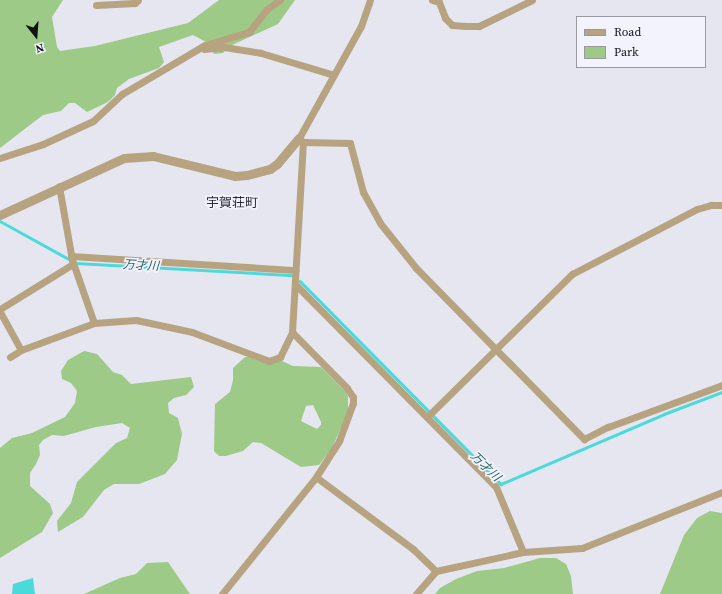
<!DOCTYPE html>
<html>
<head>
<meta charset="utf-8">
<style>
	body { margin:0 }
	#map { position:relative; width:722px; height:594px; overflow:hidden; background:#e6e6f1; font-family:"Source Serif 4","Noto Sans JP",serif }
	div>[style] { position:absolute }
	.green>* { inset:0; background:#9eca88 }
	.water>* { inset:0; background:#4bdadb }
	.stream>* { height:2.5px; margin:-1.25px; padding:0 1.25px; transform-origin:1.25px; border-radius:1.25px; background:#4bdadb }
	.minor>* { height:7px; margin:-3.5px; padding:0 3.5px; transform-origin:3.5px; border-radius:3.5px; background:#b7a380 }
	.tertiary>* { height:9px; margin:-4.5px; padding:0 4.5px; transform-origin:4.5px; border-radius:4.5px; background:#b7a380 }
	span { translate:-50% -50%; white-space:nowrap; text-align:center; line-height:1.15; -webkit-text-stroke:3.5px #f3f3fe; paint-order:stroke }
	.water-label { font-size:12px; color:#276161; font-style:italic }
	.quarter-label { font-size:13px; color:#2b2b34 }
	.legend { position:absolute; left:576px; top:16px; width:130px; height:52px; box-sizing:border-box; background:#f3f3fe; border:1px solid #9999a0; margin:0; padding:5px 7px; list-style:none; font-size:12px; color:#111114 }
	.legend li { display:flex; align-items:center; gap:8px; height:20px }
	.legend b { width:20px; border:1px solid #9999a0 }
	.north { position:absolute; left:16px; top:16px; width:40px; height:40px; -webkit-text-stroke:3px #f3f3fe; paint-order:stroke; rotate:163deg; font-size:11px; font-weight:700; line-height:16px; text-align:center; color:#111114 }
	.north::after { content:''; display:block; margin:auto; width:14px; height:18px; background:#111114; clip-path:polygon(50% 0,100% 100%,50% 72%,0 100%) }
</style>
</head>
<body>
<div id="map">
	<div class="green">
		<i style="clip-path:polygon(0 0,63px 0,52px 17px,57px 47px,60px 51px,95px 46px,188px 23px,219px 0,295px 0,278px 24px,230px 46px,223px 53px,214px 54px,208px 43px,193px 35px,159px 47px,164px 62px,159px 68px,129px 79px,117px 88px,115px 95px,108px 102px,87px 112px,75px 103px,69px 103px,61px 111px,43px 115px,0 148px)"></i>
		<i style="clip-path:polygon(84px 351px,97px 354px,113px 372px,122px 375px,131px 384px,191px 377px,194px 387px,186px 395px,174px 398px,168px 403px,169px 413px,178px 418px,182px 434px,177px 460px,165px 474px,139px 484px,114px 484px,104px 490px,83px 517px,58px 532px,57px 521px,71px 503px,77px 482px,116px 443px,127px 438px,130px 428px,122px 423px,96px 427px,64px 436px,52px 435px,43px 440px,39px 445px,40px 455px,36px 464px,30px 473px,30px 486px,50px 504px,53px 513px,42px 532px,0 558px,0 448px,12px 438px,32px 433px,65px 417px,75px 403px,77px 391px,71px 383px,62px 379px,61px 371px,68px 360px)"></i>
		<i style="clip-path:polygon(evenodd,245px 357px,249px 357px,265px 363px,282px 361px,293px 366px,321px 367px,345px 391px,348px 396px,348px 412px,332px 448px,319px 465px,301px 467px,261px 443px,253px 442px,243px 451px,226px 456px,219px 456px,214px 451px,215px 404px,230px 392px,233px 380px,233px 368px,245px 357px,313px 405px,321px 422px,321px 425px,317px 429px,301px 421px,306px 406px,313px 405px)"></i>
		<i style="clip-path:polygon(710px 511px,722px 513px,722px 594px,660px 594px,684px 535px,697px 518px)"></i>
		<i style="clip-path:polygon(540px 558px,556px 558px,566px 564px,571px 576px,573px 594px,435px 594px,440px 588px,456px 579px,477px 571px,504px 568px)"></i>
		<i style="clip-path:polygon(168px 562px,190px 594px,84px 594px,120px 578px,136px 574px,147px 563px)"></i>
	</div>
	<div class="water">
		<i style="clip-path:polygon(33px 578px,35px 594px,12px 594px,13px 584px)"></i>
	</div>
	<div class="stream">
		<i style="left:0;top:221px;width:87px;rotate:28.9deg"></i>
		<i style="left:76px;top:263px;width:217px;rotate:3.2deg"></i>
		<i style="left:300px;top:281px;width:286px;rotate:45.3deg"></i>
		<i style="left:501px;top:484px;width:177px;rotate:-23.2deg"></i>
		<i style="left:664px;top:414px;width:62px;rotate:-20.8deg"></i>
	</div>
	<div class="minor">
		<i style="left:370px;top:0;width:28px;rotate:109deg"></i>
		<i style="left:361px;top:26px;width:128px;rotate:119deg"></i>
		<i style="left:299px;top:138px;width:6px;rotate:45deg"></i>
		<i style="left:303px;top:142px;width:47px;rotate:1.2deg"></i>
		<i style="left:350px;top:143px;width:51px;rotate:75.1deg"></i>
		<i style="left:363px;top:192px;width:35px;rotate:61deg"></i>
		<i style="left:380px;top:223px;width:58px;rotate:51.3deg"></i>
		<i style="left:416px;top:268px;width:240px;rotate:45.5deg"></i>
		<i style="left:584px;top:439px;width:27px;rotate:-27deg"></i>
		<i style="left:608px;top:427px;width:121px;rotate:-20.2deg"></i>
		<i style="left:432px;top:0;width:7px;rotate:16deg"></i>
		<i style="left:439px;top:2px;width:17px;rotate:69deg"></i>
		<i style="left:445px;top:18px;width:10px;rotate:45deg"></i>
		<i style="left:452px;top:25px;width:14px;rotate:4deg"></i>
		<i style="left:466px;top:26px;width:13px"></i>
		<i style="left:479px;top:26px;width:59px;rotate:-26.1deg"></i>
		<i style="left:96px;top:5px;width:39px;rotate:-3deg"></i>
		<i style="left:135px;top:3px;width:4px;rotate:-45deg"></i>
		<i style="left:204px;top:49px;width:20px;rotate:-6deg"></i>
		<i style="left:224px;top:47px;width:37px;rotate:9deg"></i>
		<i style="left:261px;top:53px;width:76px;rotate:16.8deg"></i>
		<i style="left:0;top:158px;width:45px;rotate:-18deg"></i>
		<i style="left:43px;top:144px;width:55px;rotate:-24.7deg"></i>
		<i style="left:93px;top:121px;width:40px;rotate:-43deg"></i>
		<i style="left:122px;top:94px;width:96px;rotate:-30.6deg"></i>
		<i style="left:205px;top:45px;width:46px;rotate:-16.5deg"></i>
		<i style="left:249px;top:32px;width:28px;rotate:-52deg"></i>
		<i style="left:266px;top:10px;width:17px;rotate:-36deg"></i>
		<i style="left:71px;top:256px;width:225px;rotate:3.6deg"></i>
		<i style="left:296px;top:285px;width:284px;rotate:45.3deg"></i>
		<i style="left:496px;top:487px;width:70px;rotate:67.4deg"></i>
		<i style="left:0;top:309px;width:86px;rotate:-31.7deg"></i>
		<i style="left:0;top:312px;width:43px;rotate:61.1deg"></i>
		<i style="left:21px;top:350px;width:78px;rotate:-20.3deg"></i>
		<i style="left:94px;top:323px;width:67px;rotate:-109.2deg"></i>
		<i style="left:72px;top:260px;width:75px;rotate:-100deg"></i>
		<i style="left:94px;top:323px;width:42px;rotate:-4.1deg"></i>
		<i style="left:136px;top:320px;width:57px;rotate:12.1deg"></i>
		<i style="left:192px;top:332px;width:82px;rotate:20.6deg"></i>
		<i style="left:269px;top:361px;width:12px;rotate:-20deg"></i>
		<i style="left:280px;top:357px;width:28px;rotate:-64deg"></i>
		<i style="left:10px;top:357px;width:13px;rotate:-32deg"></i>
		<i style="left:427px;top:417px;width:204px;rotate:-44.6deg"></i>
		<i style="left:572px;top:274px;width:141px;rotate:-27.5deg"></i>
		<i style="left:697px;top:209px;width:15px;rotate:-16deg"></i>
		<i style="left:711px;top:205px;width:11px"></i>
		<i style="left:316px;top:477px;width:121px;rotate:36.6deg"></i>
		<i style="left:413px;top:549px;width:32px;rotate:44deg"></i>
		<i style="left:222px;top:594px;width:150px;rotate:-51.2deg"></i>
		<i style="left:316px;top:477px;width:43px;rotate:-57.4deg"></i>
		<i style="left:339px;top:441px;width:40px;rotate:-69.8deg"></i>
		<i style="left:353px;top:403px;width:6px;rotate:-90deg"></i>
		<i style="left:353px;top:397px;width:11px;rotate:-124deg"></i>
		<i style="left:347px;top:388px;width:78px;rotate:-134.5deg"></i>
		<i style="left:292px;top:332px;width:190px;rotate:-86.7deg"></i>
		<i style="left:416px;top:594px;width:30px;rotate:-49deg"></i>
		<i style="left:436px;top:571px;width:89px;rotate:-12.3deg"></i>
		<i style="left:523px;top:552px;width:59px;rotate:-3.9deg"></i>
		<i style="left:582px;top:548px;width:151px;rotate:-21.8deg"></i>
	</div>
	<div class="tertiary">
		<i style="left:0;top:215px;width:136px;rotate:-24.7deg"></i>
		<i style="left:124px;top:158px;width:29px;rotate:-4deg"></i>
		<i style="left:153px;top:156px;width:84px;rotate:13.7deg"></i>
		<i style="left:235px;top:176px;width:12px;rotate:-5deg"></i>
		<i style="left:247px;top:175px;width:24px;rotate:-15deg"></i>
		<i style="left:270px;top:169px;width:9px;rotate:-36deg"></i>
		<i style="left:277px;top:164px;width:34px;rotate:-50deg"></i>
	</div>
	<div class="water-label">
		<span style="left:141px;top:266px;rotate:3deg">万才川</span>
		<span style="left:485px;top:467px;rotate:44deg">万才川</span>
	</div>
	<div class="quarter-label">
		<span style="left:232px;top:203px">宇賀荘町</span>
	</div>
	<ul class="legend">
	<li><b style="height:5px;background:#b7a380"></b>Road</li>
	<li><b style="height:11px;background:#9eca88"></b>Park</li>
	</ul>
	<div class="north">N</div>
</div>
</body>
</html>
